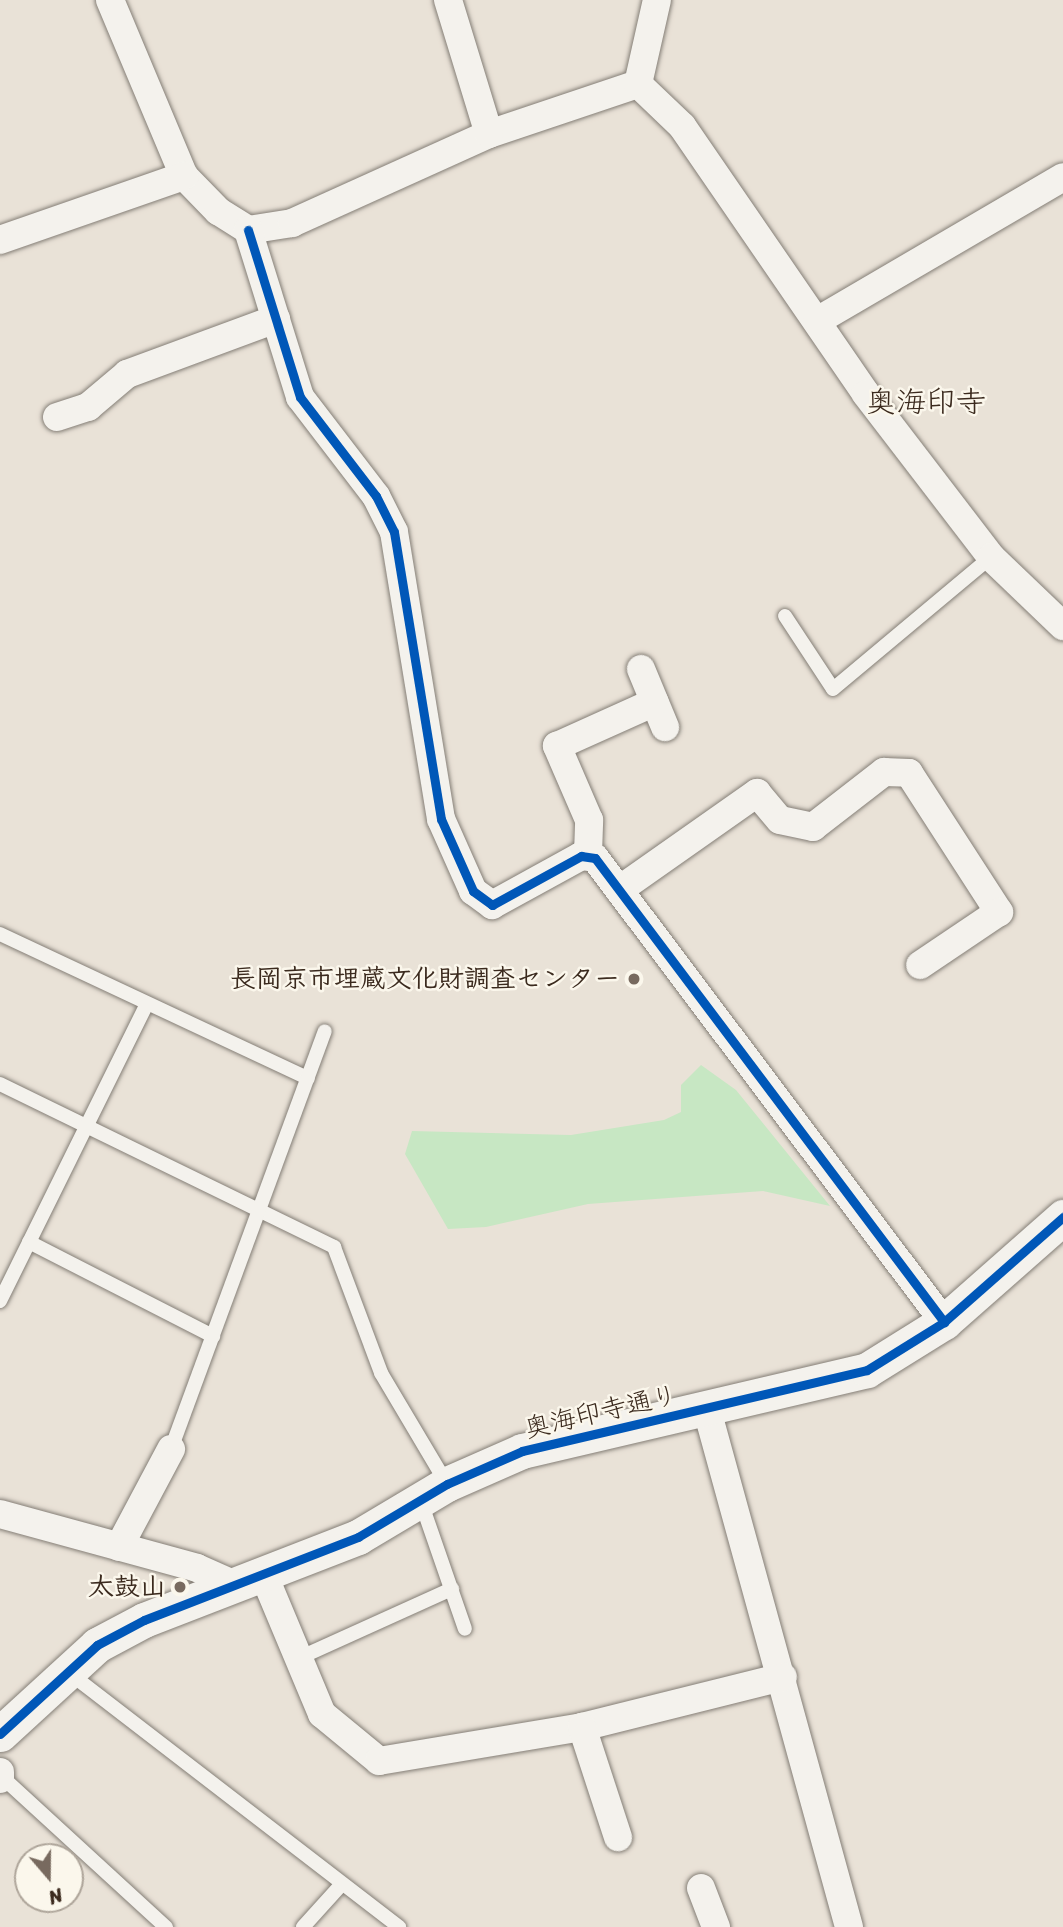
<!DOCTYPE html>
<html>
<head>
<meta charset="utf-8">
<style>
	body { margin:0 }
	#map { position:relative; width:1063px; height:1927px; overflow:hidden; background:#e9e2d7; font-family:Sriracha,"Klee One",sans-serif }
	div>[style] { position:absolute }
	.green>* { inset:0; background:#c7e7c3 }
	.roads { filter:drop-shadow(0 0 2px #847e76) drop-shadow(0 0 2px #847e76) }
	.service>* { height:14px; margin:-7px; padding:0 7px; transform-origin:7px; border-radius:7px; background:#f4f2ed }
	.minor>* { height:28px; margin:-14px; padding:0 14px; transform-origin:14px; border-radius:14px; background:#f4f2ed }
	.tertiary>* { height:35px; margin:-17.5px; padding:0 17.5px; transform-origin:17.5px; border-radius:17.5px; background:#f4f2ed }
	.cycleway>* { height:9px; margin:-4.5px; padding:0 4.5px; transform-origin:4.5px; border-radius:4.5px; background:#0057b8 }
	.dots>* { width:19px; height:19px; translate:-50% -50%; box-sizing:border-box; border:4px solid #fbf7ec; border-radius:50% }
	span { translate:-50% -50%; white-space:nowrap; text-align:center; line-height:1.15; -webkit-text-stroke:5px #fbf7ec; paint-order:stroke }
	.poi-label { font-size:26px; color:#3b2a1e; font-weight:700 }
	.right { translate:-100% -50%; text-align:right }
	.street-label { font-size:26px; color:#3b2a1e }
	.quarter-label { font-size:30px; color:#3b2a1e }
	.north { position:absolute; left:14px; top:1843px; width:70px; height:70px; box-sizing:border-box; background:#fbf7ec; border:2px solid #aea59a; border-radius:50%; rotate:160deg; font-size:19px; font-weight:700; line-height:28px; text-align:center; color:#3b2a1e }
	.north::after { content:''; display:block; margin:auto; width:24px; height:32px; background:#786a5f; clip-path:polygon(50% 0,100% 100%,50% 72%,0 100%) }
</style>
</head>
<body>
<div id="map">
	<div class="green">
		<i style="clip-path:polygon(701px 1065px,736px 1090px,830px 1206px,763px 1191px,588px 1204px,486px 1227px,448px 1229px,405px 1154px,412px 1131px,571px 1135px,664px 1120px,681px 1112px,681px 1085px)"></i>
	</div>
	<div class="roads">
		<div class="service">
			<i style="left:785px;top:616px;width:87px;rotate:56.7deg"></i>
			<i style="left:833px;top:689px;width:206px;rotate:-39.9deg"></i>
			<i style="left:0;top:934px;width:340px;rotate:25.1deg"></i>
			<i style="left:0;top:1084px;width:372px;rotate:26deg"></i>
			<i style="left:334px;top:1247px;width:134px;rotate:69.5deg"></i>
			<i style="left:381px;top:1373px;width:129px;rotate:59.3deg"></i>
			<i style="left:29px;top:1242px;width:207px;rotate:27.1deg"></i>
			<i style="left:0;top:1301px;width:329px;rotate:-63.7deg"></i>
			<i style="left:171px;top:1449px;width:445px;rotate:-69.8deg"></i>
			<i style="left:421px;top:1502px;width:134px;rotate:70.9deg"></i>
			<i style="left:299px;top:1658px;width:168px;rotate:-24.3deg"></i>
			<i style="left:68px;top:1672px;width:418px;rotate:37.6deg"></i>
			<i style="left:1px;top:1776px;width:224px;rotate:42.5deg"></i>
			<i style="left:303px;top:1927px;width:57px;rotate:-47.9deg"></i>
		</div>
		<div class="minor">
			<i style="left:110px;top:0;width:191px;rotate:67.2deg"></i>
			<i style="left:184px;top:176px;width:49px;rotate:45.8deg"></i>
			<i style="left:218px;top:211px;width:36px;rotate:32deg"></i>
			<i style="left:248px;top:230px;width:45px;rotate:-9deg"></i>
			<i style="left:292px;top:223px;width:216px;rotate:-24.3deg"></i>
			<i style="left:489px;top:134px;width:157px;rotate:-18.6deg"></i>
			<i style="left:448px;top:0;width:140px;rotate:73deg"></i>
			<i style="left:638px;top:84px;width:61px;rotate:43.7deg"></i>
			<i style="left:682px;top:126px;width:325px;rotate:55.5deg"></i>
			<i style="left:866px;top:394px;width:205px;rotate:52.5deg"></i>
			<i style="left:991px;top:557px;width:100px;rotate:43.8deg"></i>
			<i style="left:638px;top:84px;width:86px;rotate:-77.3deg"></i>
			<i style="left:248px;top:230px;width:175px;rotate:72.7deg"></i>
			<i style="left:300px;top:397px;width:125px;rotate:52.5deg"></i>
			<i style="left:376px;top:496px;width:40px;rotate:63.4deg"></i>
			<i style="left:394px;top:532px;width:291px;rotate:80.7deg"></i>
			<i style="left:441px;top:819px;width:79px;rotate:66deg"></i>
			<i style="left:473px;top:891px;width:24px;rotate:36deg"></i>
			<i style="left:492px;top:905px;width:102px;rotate:-28.8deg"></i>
			<i style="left:581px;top:856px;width:14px;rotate:8deg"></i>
			<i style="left:595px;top:858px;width:581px;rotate:53.05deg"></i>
			<i style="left:0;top:240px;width:195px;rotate:-19.2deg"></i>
			<i style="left:817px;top:321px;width:285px;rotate:-30.3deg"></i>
			<i style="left:57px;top:417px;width:33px;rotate:-18deg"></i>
			<i style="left:88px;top:407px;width:51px;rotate:-40.2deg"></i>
			<i style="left:127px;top:374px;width:159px;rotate:-20.3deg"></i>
			<i style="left:641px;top:669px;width:63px;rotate:67.5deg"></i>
			<i style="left:588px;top:854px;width:34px;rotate:-88deg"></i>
			<i style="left:589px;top:820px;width:81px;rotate:-113.4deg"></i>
			<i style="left:557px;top:746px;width:107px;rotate:-24.2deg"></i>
			<i style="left:619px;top:890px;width:169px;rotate:-35.1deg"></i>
			<i style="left:757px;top:793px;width:35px;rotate:50deg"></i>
			<i style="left:780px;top:820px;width:34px;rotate:12deg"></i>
			<i style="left:813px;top:827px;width:90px;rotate:-37.8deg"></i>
			<i style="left:884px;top:772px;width:25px;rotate:2deg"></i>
			<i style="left:909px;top:773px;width:166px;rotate:57.1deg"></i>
			<i style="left:999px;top:912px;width:95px;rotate:146.1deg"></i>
			<i style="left:707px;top:1410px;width:536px;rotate:74.64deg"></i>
			<i style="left:0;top:1514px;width:204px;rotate:15.3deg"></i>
			<i style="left:197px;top:1568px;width:42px;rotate:24.1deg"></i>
			<i style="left:119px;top:1547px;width:111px;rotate:-62deg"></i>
			<i style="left:263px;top:1573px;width:153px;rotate:67.3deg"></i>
			<i style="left:322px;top:1714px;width:74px;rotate:39.5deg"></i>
			<i style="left:379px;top:1761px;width:206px;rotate:-9.5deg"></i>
			<i style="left:582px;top:1727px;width:207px;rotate:-14deg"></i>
			<i style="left:582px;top:1727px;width:116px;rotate:71.9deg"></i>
			<i style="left:0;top:1772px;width:7px;rotate:90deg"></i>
			<i style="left:701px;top:1888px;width:42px;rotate:69deg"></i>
		</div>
		<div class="tertiary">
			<i style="left:0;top:1734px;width:132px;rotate:-42.5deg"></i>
			<i style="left:97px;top:1645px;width:53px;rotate:-28deg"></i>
			<i style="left:144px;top:1620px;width:230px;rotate:-21.2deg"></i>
			<i style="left:358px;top:1537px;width:104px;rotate:-30.8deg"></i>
			<i style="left:447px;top:1484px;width:82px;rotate:-23.7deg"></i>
			<i style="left:522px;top:1451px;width:354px;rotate:-13.2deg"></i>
			<i style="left:867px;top:1370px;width:91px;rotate:-31.9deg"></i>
			<i style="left:944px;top:1322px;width:159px;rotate:-41.4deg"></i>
		</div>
	</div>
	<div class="cycleway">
		<i style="left:248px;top:230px;width:175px;rotate:72.7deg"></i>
		<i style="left:300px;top:397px;width:125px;rotate:52.5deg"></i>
		<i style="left:376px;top:496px;width:40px;rotate:63.4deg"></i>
		<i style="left:394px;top:532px;width:291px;rotate:80.7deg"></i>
		<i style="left:441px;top:819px;width:79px;rotate:66deg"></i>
		<i style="left:473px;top:891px;width:24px;rotate:36deg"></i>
		<i style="left:492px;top:905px;width:102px;rotate:-28.8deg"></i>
		<i style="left:581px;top:856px;width:14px;rotate:8deg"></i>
		<i style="left:595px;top:858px;width:581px;rotate:53.05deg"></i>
		<i style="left:0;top:1734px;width:132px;rotate:-42.5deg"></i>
		<i style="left:97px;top:1645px;width:53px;rotate:-28deg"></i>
		<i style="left:144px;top:1620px;width:230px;rotate:-21.2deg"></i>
		<i style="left:358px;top:1537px;width:104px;rotate:-30.8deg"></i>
		<i style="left:447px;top:1484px;width:82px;rotate:-23.7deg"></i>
		<i style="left:522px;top:1451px;width:354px;rotate:-13.2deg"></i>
		<i style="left:867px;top:1370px;width:91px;rotate:-31.9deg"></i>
		<i style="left:944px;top:1322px;width:159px;rotate:-41.4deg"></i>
	</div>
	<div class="dots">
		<i style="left:634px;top:979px;background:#786a5f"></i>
		<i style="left:180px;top:1587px;background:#786a5f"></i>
	</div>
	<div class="poi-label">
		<span class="right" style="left:620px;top:979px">長岡京市埋蔵文化財調査センター</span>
		<span class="right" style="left:166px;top:1587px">太鼓山</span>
	</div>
	<div class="street-label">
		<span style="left:601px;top:1412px;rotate:-13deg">奥海印寺通り</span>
	</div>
	<div class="quarter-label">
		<span style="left:926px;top:402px">奥海印寺</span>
	</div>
	<div class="north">N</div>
</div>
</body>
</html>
